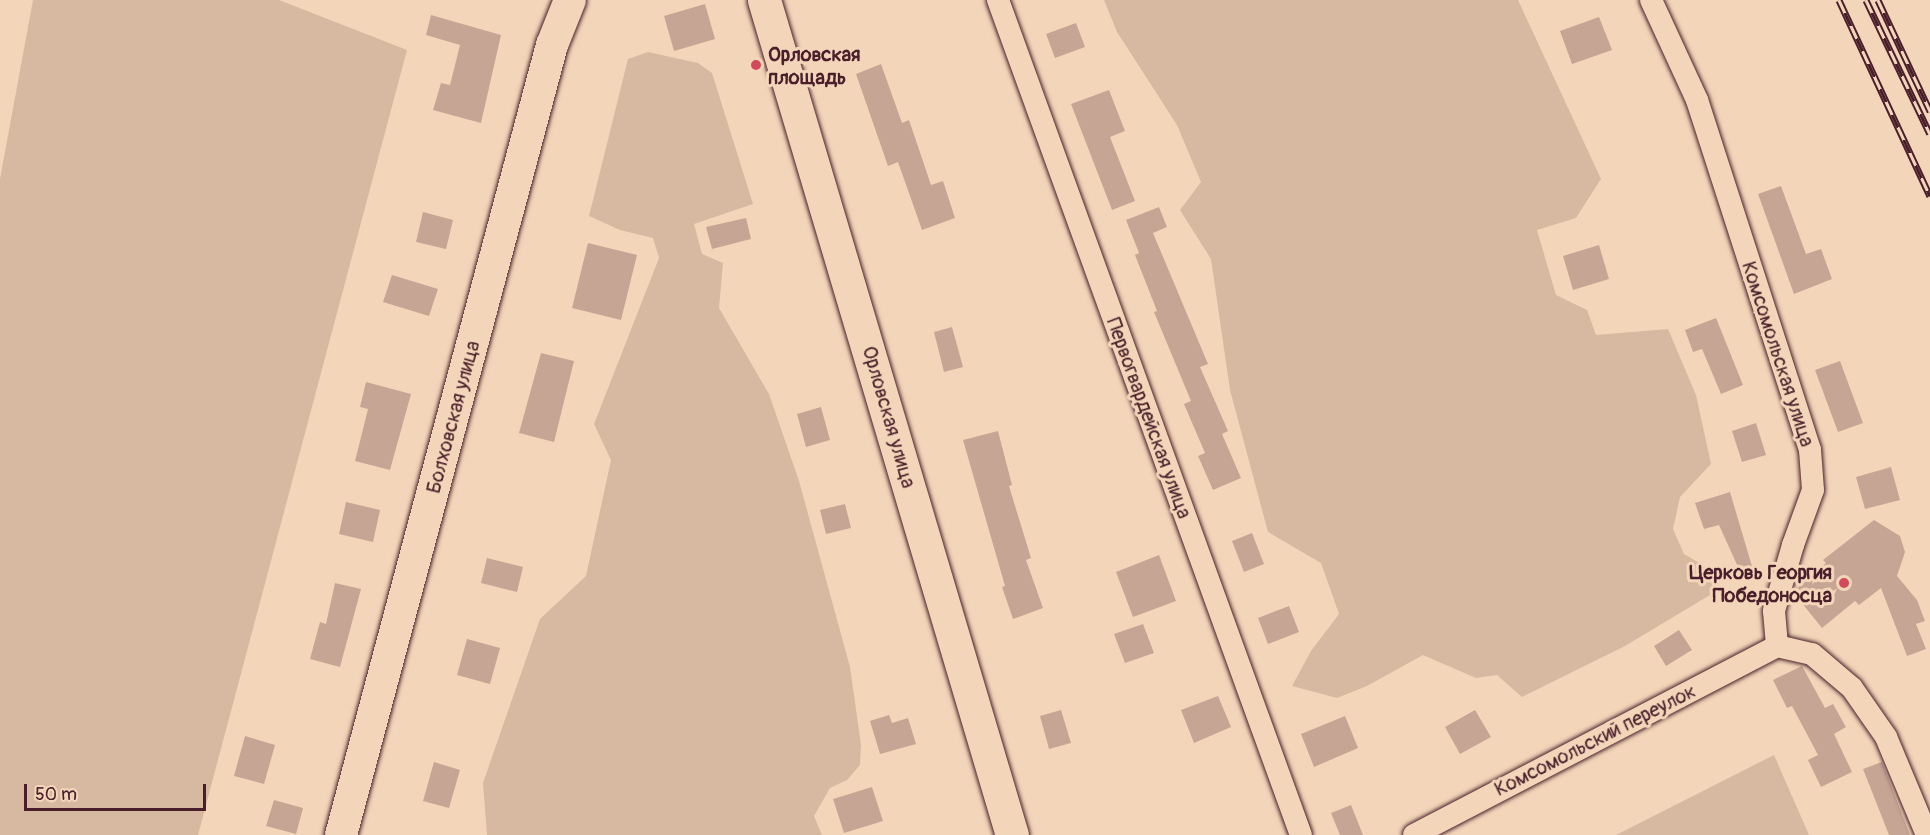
<!DOCTYPE html>
<html>
<head>
<meta charset="utf-8">
<style>
	body { margin:0 }
	#map { position:relative; width:1930px; height:835px; overflow:hidden; background:#f3d6b9; font-family:Pangolin,sans-serif }
	div>[style] { position:absolute }
	.green>* { inset:0; background:#d7b8a1 }
	.building>* { inset:0; background:#c6a594 }
	.roads { filter:drop-shadow(0 0 2px #4a1f2b) drop-shadow(0 0 2px #4a1f2b) }
	.street>* { height:22px; margin:-11px; padding:0 11px; transform-origin:11px; border-radius:11px; background:#f3d6b9 }
	.secondary>* { height:32px; margin:-16px; padding:0 16px; transform-origin:16px; border-radius:16px; background:#f3d6b9 }
	.primary>* { height:33px; margin:-16.5px; padding:0 16.5px; transform-origin:16.5px; border-radius:16.5px; background:#f3d6b9 }
	.rail>* { height:7px; margin-top:-3.5px; transform-origin:0; background:repeating-linear-gradient(90deg,#f3d6b9 0 14px,#4a1f2b 0 28px); box-sizing:border-box; border-block:2px solid #4a1f2b }
	.dots>* { width:16px; height:16px; translate:-50% -50%; box-sizing:border-box; border:3px solid #f3d6b9; border-radius:50% }
	span { translate:-50% -50%; white-space:nowrap; text-align:center; line-height:1.15; -webkit-text-stroke:6px #f3d6b9; paint-order:stroke }
	.poi-label { font-size:20px; color:#4a1f2b; font-weight:700 }
	.left { translate:0 -50%; text-align:left }
	.right { translate:-100% -50%; text-align:right }
	.street-label { font-size:20px; color:#4a1f2b }
	.scale { position:absolute; left:24px; top:784px; width:182px; height:27px; box-sizing:border-box; border:3px solid #4a1f2b; border-top:0; padding-left:8px; font-size:18px; line-height:21px; white-space:nowrap; color:#4a1f2b; -webkit-text-stroke:4px #f3d6b9; paint-order:stroke }
</style>
</head>
<body>
<div id="map">
	<div class="green">
		<i style="clip-path:polygon(33px 0,279px 0,407px 50px,198px 835px,0 835px,0 179px)"></i>
		<i style="clip-path:polygon(1104px 0,1518px 0,1601px 179px,1576px 218px,1537px 230px,1556px 295px,1587px 310px,1596px 335px,1668px 329px,1696px 395px,1711px 464px,1680px 497px,1673px 529px,1684px 554px,1713px 571px,1720px 589px,1625px 646px,1522px 697px,1497px 675px,1476px 678px,1423px 655px,1367px 686px,1337px 698px,1292px 686px,1311px 651px,1339px 614px,1321px 563px,1268px 532px,1230px 390px,1211px 259px,1180px 210px,1201px 182px,1177px 125px,1117px 32px)"></i>
		<i style="clip-path:polygon(648px 52px,698px 63px,712px 73px,753px 204px,694px 224px,702px 254px,723px 263px,719px 308px,769px 394px,799px 481px,850px 667px,861px 745px,860px 765px,847px 780px,830px 788px,814px 816px,822px 835px,487px 835px,483px 783px,540px 619px,586px 576px,611px 460px,594px 424px,659px 258px,653px 238px,620px 230px,589px 216px,628px 59px)"></i>
		<i style="clip-path:polygon(1774px 755px,1809px 835px,1616px 835px)"></i>
	</div>
	<div class="building">
		<i style="clip-path:polygon(705px 4px,715px 39px,674px 51px,664px 16px)"></i>
		<i style="clip-path:polygon(431px 15px,501px 35px,481px 123px,433px 110px,441px 83px,450px 85px,460px 45px,426px 35px)"></i>
		<i style="clip-path:polygon(1599px 17px,1612px 50px,1572px 64px,1560px 31px)"></i>
		<i style="clip-path:polygon(1076px 23px,1085px 47px,1055px 58px,1046px 34px)"></i>
		<i style="clip-path:polygon(881px 64px,902px 123px,909px 120px,931px 185px,943px 181px,955px 218px,922px 230px,898px 162px,888px 166px,856px 74px)"></i>
		<i style="clip-path:polygon(1109px 90px,1125px 131px,1110px 137px,1135px 201px,1112px 210px,1071px 104px)"></i>
		<i style="clip-path:polygon(1781px 186px,1806px 254px,1821px 249px,1832px 279px,1794px 294px,1758px 194px)"></i>
		<i style="clip-path:polygon(1159px 207px,1167px 227px,1153px 233px,1208px 364px,1200px 367px,1228px 431px,1222px 434px,1241px 478px,1213px 490px,1198px 456px,1205px 453px,1184px 404px,1191px 401px,1154px 312px,1157px 311px,1135px 255px,1139px 253px,1126px 220px)"></i>
		<i style="clip-path:polygon(423px 212px,453px 220px,446px 249px,416px 242px)"></i>
		<i style="clip-path:polygon(746px 218px,751px 239px,712px 249px,706px 227px)"></i>
		<i style="clip-path:polygon(588px 243px,637px 255px,621px 320px,572px 308px)"></i>
		<i style="clip-path:polygon(1599px 245px,1609px 279px,1573px 290px,1563px 256px)"></i>
		<i style="clip-path:polygon(392px 275px,438px 289px,429px 316px,383px 302px)"></i>
		<i style="clip-path:polygon(1716px 318px,1743px 385px,1721px 394px,1702px 349px,1693px 352px,1685px 330px)"></i>
		<i style="clip-path:polygon(952px 327px,963px 367px,944px 372px,934px 332px)"></i>
		<i style="clip-path:polygon(541px 353px,574px 361px,554px 442px,519px 433px)"></i>
		<i style="clip-path:polygon(1840px 361px,1863px 423px,1838px 432px,1815px 370px)"></i>
		<i style="clip-path:polygon(366px 382px,411px 394px,390px 470px,355px 461px,368px 409px,360px 407px)"></i>
		<i style="clip-path:polygon(821px 407px,830px 440px,806px 447px,797px 414px)"></i>
		<i style="clip-path:polygon(1756px 423px,1766px 455px,1742px 462px,1732px 431px)"></i>
		<i style="clip-path:polygon(998px 431px,1012px 485px,1009px 486px,1031px 558px,1026px 560px,1043px 608px,1013px 619px,1002px 587px,1005px 586px,963px 440px)"></i>
		<i style="clip-path:polygon(1891px 467px,1900px 500px,1865px 509px,1856px 477px)"></i>
		<i style="clip-path:polygon(1730px 492px,1754px 573px,1743px 578px,1719px 525px,1704px 529px,1695px 503px)"></i>
		<i style="clip-path:polygon(346px 502px,380px 510px,373px 542px,339px 534px)"></i>
		<i style="clip-path:polygon(845px 504px,851px 528px,826px 534px,820px 510px)"></i>
		<i style="clip-path:polygon(1874px 520px,1900px 536px,1905px 552px,1897px 576px,1917px 600px,1925px 621px,1916px 624px,1926px 649px,1907px 656px,1881px 588px,1859px 605px,1855px 601px,1822px 628px,1793px 592px,1826px 563px,1823px 560px)"></i>
		<i style="clip-path:polygon(1252px 533px,1264px 564px,1244px 572px,1232px 541px)"></i>
		<i style="clip-path:polygon(1159px 555px,1176px 601px,1133px 617px,1116px 572px)"></i>
		<i style="clip-path:polygon(487px 558px,523px 567px,517px 592px,481px 583px)"></i>
		<i style="clip-path:polygon(335px 583px,361px 589px,340px 667px,310px 659px,320px 622px,326px 624px)"></i>
		<i style="clip-path:polygon(1289px 606px,1299px 632px,1268px 644px,1258px 618px)"></i>
		<i style="clip-path:polygon(1143px 624px,1154px 653px,1125px 663px,1114px 634px)"></i>
		<i style="clip-path:polygon(1679px 630px,1692px 650px,1666px 666px,1654px 646px)"></i>
		<i style="clip-path:polygon(467px 639px,500px 648px,490px 684px,457px 675px)"></i>
		<i style="clip-path:polygon(1802px 666px,1825px 708px,1833px 704px,1846px 727px,1834px 734px,1852px 772px,1821px 787px,1808px 760px,1818px 755px,1792px 706px,1787px 708px,1773px 680px)"></i>
		<i style="clip-path:polygon(1218px 696px,1231px 727px,1194px 743px,1181px 710px)"></i>
		<i style="clip-path:polygon(1061px 710px,1071px 743px,1049px 749px,1040px 716px)"></i>
		<i style="clip-path:polygon(1475px 710px,1491px 737px,1460px 754px,1445px 727px)"></i>
		<i style="clip-path:polygon(889px 715px,892px 723px,908px 718px,916px 744px,880px 754px,870px 721px)"></i>
		<i style="clip-path:polygon(1345px 716px,1358px 748px,1314px 767px,1301px 734px)"></i>
		<i style="clip-path:polygon(245px 736px,275px 745px,264px 784px,234px 776px)"></i>
		<i style="clip-path:polygon(434px 762px,460px 770px,449px 808px,423px 801px)"></i>
		<i style="clip-path:polygon(1882px 762px,1895px 796px,1910px 835px,1889px 835px,1863px 769px)"></i>
		<i style="clip-path:polygon(872px 787px,883px 821px,844px 833px,833px 799px)"></i>
		<i style="clip-path:polygon(274px 800px,303px 808px,296px 834px,266px 826px)"></i>
		<i style="clip-path:polygon(1351px 805px,1363px 835px,1340px 835px,1331px 813px)"></i>
	</div>
	<div class="roads">
		<div class="street">
			<i style="left:998px;top:0;width:888px;rotate:70.06deg"></i>
			<i style="left:1651px;top:0;width:110px;rotate:65.3deg"></i>
			<i style="left:1697px;top:100px;width:368px;rotate:72.1deg"></i>
			<i style="left:1810px;top:450px;width:40px;rotate:85.7deg"></i>
			<i style="left:1813px;top:490px;width:59px;rotate:110deg"></i>
			<i style="left:1793px;top:545px;width:69px;rotate:106.1deg"></i>
			<i style="left:1774px;top:611px;width:35px;rotate:85deg"></i>
			<i style="left:1777px;top:646px;width:36px;rotate:13deg"></i>
			<i style="left:1812px;top:654px;width:52px;rotate:40.4deg"></i>
			<i style="left:1852px;top:688px;width:60px;rotate:55.2deg"></i>
			<i style="left:1886px;top:737px;width:106px;rotate:67.3deg"></i>
			<i style="left:1414px;top:835px;width:409px;rotate:-27.5deg"></i>
		</div>
		<div class="secondary">
			<i style="left:341px;top:835px;width:818px;rotate:-75.05deg"></i>
			<i style="left:552px;top:45px;width:48px;rotate:-68.2deg"></i>
		</div>
		<div class="primary">
			<i style="left:764px;top:0;width:871px;rotate:73.46deg"></i>
		</div>
	</div>
	<div class="rail">
		<i style="left:1839px;top:0;width:216px;rotate:65.1deg"></i>
		<i style="left:1866px;top:0;width:148px;rotate:64.5deg"></i>
		<i style="left:1878px;top:0;width:123px;rotate:64.9deg"></i>
	</div>
	<div class="dots">
		<i style="left:756px;top:65px;background:#d1495b"></i>
		<i style="left:1844px;top:583px;background:#d1495b"></i>
	</div>
	<div class="poi-label">
		<span class="left" style="left:768px;top:66px">Орловская<br>площадь</span>
		<span class="right" style="left:1832px;top:584px">Церковь Георгия<br>Победоносца</span>
	</div>
	<div class="street-label">
		<span style="left:1778px;top:354px;rotate:72deg">Комсомольская улица</span>
		<span style="left:453px;top:417px;rotate:-75deg">Болховская улица</span>
		<span style="left:889px;top:417px;rotate:74deg">Орловская улица</span>
		<span style="left:1149px;top:418px;rotate:70deg">Первогвардейская улица</span>
		<span style="left:1595px;top:740px;rotate:-27deg">Комсомольский переулок</span>
	</div>
	<div class="scale">50 m</div>
</div>
</body>
</html>
